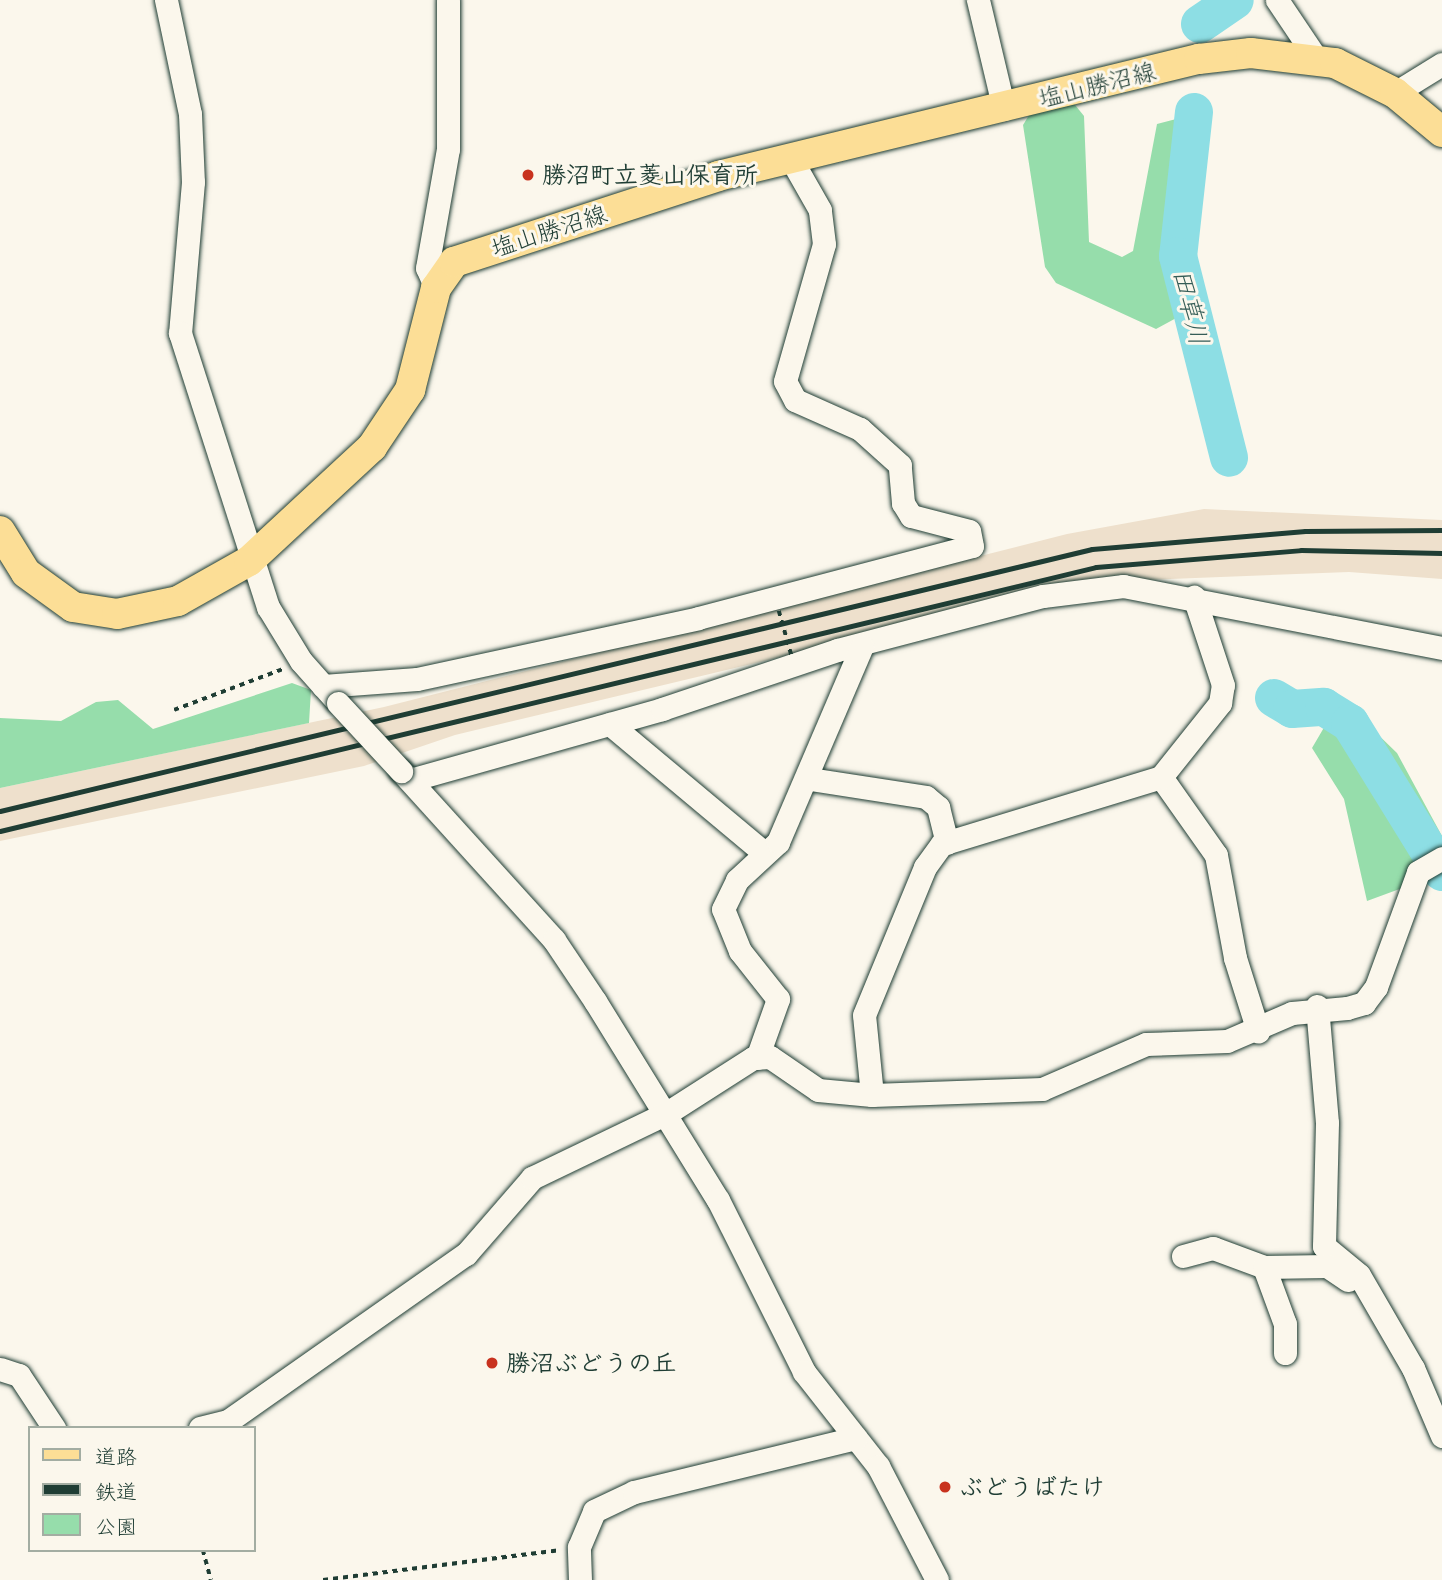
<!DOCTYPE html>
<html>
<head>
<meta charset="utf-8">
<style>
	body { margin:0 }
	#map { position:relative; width:1442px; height:1580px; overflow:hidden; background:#fbf7ec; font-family:Delius,"Klee One",sans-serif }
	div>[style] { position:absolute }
	.built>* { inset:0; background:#eee0cc }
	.green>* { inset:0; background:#96ddab }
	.river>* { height:38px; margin:-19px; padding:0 19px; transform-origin:19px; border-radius:19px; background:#8ddee4 }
	.path>* { height:3.5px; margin-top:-1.75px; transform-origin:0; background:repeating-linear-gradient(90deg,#1f3d34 0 5px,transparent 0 10px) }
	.roads { filter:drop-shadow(0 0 2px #1f3d34) drop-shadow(0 0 2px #1f3d34) }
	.minor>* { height:23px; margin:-11.5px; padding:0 11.5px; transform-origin:11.5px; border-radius:11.5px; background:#fbf7ec }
	.major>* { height:30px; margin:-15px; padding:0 15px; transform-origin:15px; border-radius:15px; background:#fcde96 }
	.rail>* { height:5px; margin:-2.5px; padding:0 2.5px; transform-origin:2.5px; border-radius:2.5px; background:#1f3d34 }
	.path-bridge>* { height:3.5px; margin-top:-1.75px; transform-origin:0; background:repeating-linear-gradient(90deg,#1f3d34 0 5px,transparent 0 10px) }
	.bridges { filter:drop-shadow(0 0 2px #1f3d34) drop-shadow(0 0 2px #1f3d34) }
	.minor-bridge>* { height:23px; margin:-11.5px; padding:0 11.5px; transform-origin:11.5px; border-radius:11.5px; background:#fbf7ec }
	.dots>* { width:19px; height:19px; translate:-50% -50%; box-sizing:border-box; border:4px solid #fbf7ec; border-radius:50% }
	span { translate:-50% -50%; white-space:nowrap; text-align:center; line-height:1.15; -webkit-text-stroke:6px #fbf7ec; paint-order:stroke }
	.street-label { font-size:24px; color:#1f3d34 }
	.poi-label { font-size:24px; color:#1f3d34; font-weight:700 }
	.left { translate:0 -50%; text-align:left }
	.water-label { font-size:26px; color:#355d57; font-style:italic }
	.legend { position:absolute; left:28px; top:1426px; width:228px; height:126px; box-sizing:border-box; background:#fbf7ec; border:2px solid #a3ada2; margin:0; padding:9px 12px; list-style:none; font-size:21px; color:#1f3d34 }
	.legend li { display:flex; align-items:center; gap:14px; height:35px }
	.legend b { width:35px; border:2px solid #a3ada2 }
</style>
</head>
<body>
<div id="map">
	<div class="built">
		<i style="clip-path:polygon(1204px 509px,1442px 520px,1442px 579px,1349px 572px,1093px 582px,455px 735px,364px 766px,0 841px,0 788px,384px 707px,1067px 534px)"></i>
	</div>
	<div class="green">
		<i style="clip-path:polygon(1071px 100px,1084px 116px,1089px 242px,1122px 257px,1133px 251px,1157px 124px,1180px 118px,1208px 148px,1177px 285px,1180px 316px,1156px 329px,1056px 283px,1045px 267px,1023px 125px,1031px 112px)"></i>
		<i style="clip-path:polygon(292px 683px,311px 690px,309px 723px,0 788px,0 718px,61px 721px,96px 702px,118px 700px,153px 729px)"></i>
		<i style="clip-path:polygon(1329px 719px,1366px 723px,1397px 753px,1442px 836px,1442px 846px,1413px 864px,1405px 887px,1367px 901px,1344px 799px,1312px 748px)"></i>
	</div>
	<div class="river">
		<i style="left:1200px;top:24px;width:42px;rotate:-34.4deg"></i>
		<i style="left:1194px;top:112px;width:145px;rotate:96.3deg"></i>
		<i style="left:1178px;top:256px;width:208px;rotate:75.8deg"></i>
		<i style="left:1274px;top:698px;width:21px;rotate:31deg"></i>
		<i style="left:1292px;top:709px;width:32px;rotate:-4deg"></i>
		<i style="left:1324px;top:707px;width:31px;rotate:32deg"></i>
		<i style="left:1350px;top:723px;width:175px;rotate:58.3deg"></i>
	</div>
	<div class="path">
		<i style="left:174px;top:710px;width:116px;rotate:-20.6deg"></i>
		<i style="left:203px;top:1550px;width:31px;rotate:75deg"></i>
		<i style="left:323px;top:1580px;width:238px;rotate:-7.2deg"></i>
	</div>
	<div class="roads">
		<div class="minor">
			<i style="left:166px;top:0;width:116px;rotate:78.1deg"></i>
			<i style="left:190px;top:114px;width:68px;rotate:87.5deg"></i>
			<i style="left:193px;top:182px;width:152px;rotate:94.9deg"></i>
			<i style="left:180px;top:333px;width:288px;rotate:72.2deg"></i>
			<i style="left:268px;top:607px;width:63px;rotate:58.6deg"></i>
			<i style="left:301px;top:661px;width:50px;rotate:48.3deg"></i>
			<i style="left:978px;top:0;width:112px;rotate:76.6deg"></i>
			<i style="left:1277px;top:0;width:70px;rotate:56.1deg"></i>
			<i style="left:1395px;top:93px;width:55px;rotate:-31.7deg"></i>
			<i style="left:436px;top:288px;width:22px;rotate:-114deg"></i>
			<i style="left:427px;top:268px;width:121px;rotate:-80deg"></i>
			<i style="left:448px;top:149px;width:149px;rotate:-90deg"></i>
			<i style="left:323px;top:686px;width:94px;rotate:-4.3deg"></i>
			<i style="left:417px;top:679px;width:288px;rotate:-12.2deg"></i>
			<i style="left:698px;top:618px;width:283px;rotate:-14.7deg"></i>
			<i style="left:972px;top:546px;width:15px;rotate:-101deg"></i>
			<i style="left:969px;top:531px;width:60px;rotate:-165.5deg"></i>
			<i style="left:911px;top:516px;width:15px;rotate:-122deg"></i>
			<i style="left:903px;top:503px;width:38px;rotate:-95deg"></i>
			<i style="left:900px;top:465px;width:54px;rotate:-138deg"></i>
			<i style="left:860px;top:429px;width:71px;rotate:-156deg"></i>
			<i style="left:795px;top:400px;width:21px;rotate:-118deg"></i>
			<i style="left:785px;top:381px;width:142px;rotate:-74.1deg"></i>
			<i style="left:824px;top:244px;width:34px;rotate:-97deg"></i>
			<i style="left:820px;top:210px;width:59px;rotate:-119.6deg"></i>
			<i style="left:610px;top:724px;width:198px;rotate:39.9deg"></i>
			<i style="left:401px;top:771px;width:228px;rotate:47.8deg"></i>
			<i style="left:554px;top:940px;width:73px;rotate:56.1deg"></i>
			<i style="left:595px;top:1001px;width:234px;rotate:58.3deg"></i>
			<i style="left:718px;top:1200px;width:192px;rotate:63.4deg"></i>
			<i style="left:804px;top:1372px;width:120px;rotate:51.8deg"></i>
			<i style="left:878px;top:1466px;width:128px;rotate:62.6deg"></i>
			<i style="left:1161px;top:777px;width:95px;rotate:54.8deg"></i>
			<i style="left:1216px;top:855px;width:105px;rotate:79.5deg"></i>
			<i style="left:1235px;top:958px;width:77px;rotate:72.5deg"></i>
			<i style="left:810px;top:779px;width:117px;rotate:8.8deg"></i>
			<i style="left:926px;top:797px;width:16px;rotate:40deg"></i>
			<i style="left:938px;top:807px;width:37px;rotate:76deg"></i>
			<i style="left:410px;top:780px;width:262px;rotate:-15.7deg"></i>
			<i style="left:662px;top:709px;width:185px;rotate:-18.6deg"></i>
			<i style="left:837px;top:650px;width:213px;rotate:-14.7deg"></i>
			<i style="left:1043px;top:596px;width:81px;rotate:-7.1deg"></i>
			<i style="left:1123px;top:586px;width:325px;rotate:11deg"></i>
			<i style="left:1317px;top:1006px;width:117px;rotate:85.1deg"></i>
			<i style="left:1327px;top:1123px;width:123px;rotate:91.4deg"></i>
			<i style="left:1324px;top:1246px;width:45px;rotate:39.6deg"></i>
			<i style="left:1359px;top:1275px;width:108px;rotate:59.9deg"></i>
			<i style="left:1413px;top:1368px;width:74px;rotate:66.9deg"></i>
			<i style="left:757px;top:1058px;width:63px;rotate:-70.4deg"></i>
			<i style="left:778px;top:999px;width:61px;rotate:-128.4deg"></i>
			<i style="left:740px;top:951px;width:45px;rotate:-112deg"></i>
			<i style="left:723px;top:909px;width:32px;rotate:-64deg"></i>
			<i style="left:737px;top:880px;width:56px;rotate:-42.8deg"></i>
			<i style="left:778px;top:842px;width:213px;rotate:-66.8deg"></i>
			<i style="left:872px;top:1095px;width:80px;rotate:-95.7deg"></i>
			<i style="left:864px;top:1015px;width:160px;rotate:-67.6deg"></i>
			<i style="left:925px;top:867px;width:29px;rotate:-54deg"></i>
			<i style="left:942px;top:844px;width:229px;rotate:-17deg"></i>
			<i style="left:1161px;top:777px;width:95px;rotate:-51.4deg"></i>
			<i style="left:1220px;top:703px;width:18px;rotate:-81deg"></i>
			<i style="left:1223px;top:685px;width:93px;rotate:-108.2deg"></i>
			<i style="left:1183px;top:1256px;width:31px;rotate:-15deg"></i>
			<i style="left:1213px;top:1248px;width:54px;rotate:20.4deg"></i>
			<i style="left:1285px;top:1353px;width:29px;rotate:-90deg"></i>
			<i style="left:1285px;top:1324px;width:61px;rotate:-110.2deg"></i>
			<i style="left:1264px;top:1267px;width:63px;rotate:-0.9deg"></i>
			<i style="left:1327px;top:1266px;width:25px;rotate:34deg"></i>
			<i style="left:0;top:1369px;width:20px;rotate:18deg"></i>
			<i style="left:19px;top:1375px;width:64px;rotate:56.6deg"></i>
			<i style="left:200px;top:1428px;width:29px;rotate:-14deg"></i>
			<i style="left:228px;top:1421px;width:291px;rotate:-35.1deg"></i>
			<i style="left:466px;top:1254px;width:101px;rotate:-49deg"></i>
			<i style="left:532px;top:1178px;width:150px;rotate:-25.7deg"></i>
			<i style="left:667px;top:1113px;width:102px;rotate:-32.6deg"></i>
			<i style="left:753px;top:1058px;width:17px;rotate:-3deg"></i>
			<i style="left:770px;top:1057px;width:58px;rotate:34.5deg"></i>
			<i style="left:818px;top:1090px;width:54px;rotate:5.3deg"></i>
			<i style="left:872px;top:1095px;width:170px;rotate:-2deg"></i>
			<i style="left:1042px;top:1089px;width:113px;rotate:-23.4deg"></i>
			<i style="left:1146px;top:1044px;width:81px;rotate:-2.1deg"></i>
			<i style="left:1227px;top:1041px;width:71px;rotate:-23.3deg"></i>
			<i style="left:1292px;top:1013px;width:55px;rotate:-5.2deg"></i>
			<i style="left:1347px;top:1008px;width:18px;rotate:-16deg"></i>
			<i style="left:1364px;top:1003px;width:20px;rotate:-53deg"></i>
			<i style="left:1376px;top:987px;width:122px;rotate:-69.9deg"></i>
			<i style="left:1418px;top:872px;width:28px;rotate:-30deg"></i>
			<i style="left:580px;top:1580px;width:33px;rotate:-92deg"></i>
			<i style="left:579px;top:1547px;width:39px;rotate:-67deg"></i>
			<i style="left:594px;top:1511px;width:44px;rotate:-25.4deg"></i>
			<i style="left:634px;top:1492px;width:228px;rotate:-13.7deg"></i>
		</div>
		<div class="major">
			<i style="left:0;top:531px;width:49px;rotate:58.2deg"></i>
			<i style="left:26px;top:573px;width:58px;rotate:35.9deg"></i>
			<i style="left:73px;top:607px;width:45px;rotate:9deg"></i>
			<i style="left:117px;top:614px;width:62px;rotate:-12deg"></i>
			<i style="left:178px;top:601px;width:81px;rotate:-29.4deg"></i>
			<i style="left:249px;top:561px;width:168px;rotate:-42.8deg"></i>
			<i style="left:372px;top:447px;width:69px;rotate:-56.3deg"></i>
			<i style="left:410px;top:390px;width:105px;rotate:-75.7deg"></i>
			<i style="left:436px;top:288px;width:32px;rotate:-55deg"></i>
			<i style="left:454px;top:262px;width:278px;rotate:-18deg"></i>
			<i style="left:718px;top:176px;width:495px;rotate:-13.7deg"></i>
			<i style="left:1199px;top:59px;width:52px;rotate:-6.6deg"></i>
			<i style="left:1251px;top:53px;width:85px;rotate:6.8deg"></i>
			<i style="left:1335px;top:63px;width:67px;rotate:26.6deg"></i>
			<i style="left:1395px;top:93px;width:61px;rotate:39.7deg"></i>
		</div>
	</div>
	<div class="rail">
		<i style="left:0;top:811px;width:1123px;rotate:-13.49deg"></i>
		<i style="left:1092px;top:549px;width:214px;rotate:-4.8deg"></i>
		<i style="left:1305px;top:531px;width:137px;rotate:-0.4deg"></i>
		<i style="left:0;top:831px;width:1127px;rotate:-13.54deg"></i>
		<i style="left:1096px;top:567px;width:206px;rotate:-4.7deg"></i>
		<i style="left:1301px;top:550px;width:141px;rotate:1.2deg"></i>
	</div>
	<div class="path-bridge">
		<i style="left:779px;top:611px;width:48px;rotate:74.2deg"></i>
	</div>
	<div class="bridges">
		<div class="minor-bridge">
			<i style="left:338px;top:703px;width:93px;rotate:47.2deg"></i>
		</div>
	</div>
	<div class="dots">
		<i style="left:528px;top:175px;background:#c8321e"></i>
		<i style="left:492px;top:1363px;background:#c8321e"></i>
		<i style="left:945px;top:1487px;background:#c8321e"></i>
	</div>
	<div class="street-label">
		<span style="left:1097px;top:85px;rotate:-14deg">塩山勝沼線</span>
		<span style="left:549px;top:231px;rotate:-18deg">塩山勝沼線</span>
	</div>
	<div class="poi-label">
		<span class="left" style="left:542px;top:175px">勝沼町立菱山保育所</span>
		<span class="left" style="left:506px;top:1363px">勝沼ぶどうの丘</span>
		<span class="left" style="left:959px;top:1487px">ぶどうばたけ</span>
	</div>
	<div class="water-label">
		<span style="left:1191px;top:307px;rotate:76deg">田草川</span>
	</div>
	<ul class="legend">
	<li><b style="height:9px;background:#fcde96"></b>道路</li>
	<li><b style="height:9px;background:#1f3d34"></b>鉄道</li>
	<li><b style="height:19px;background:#96ddab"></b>公園</li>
	</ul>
</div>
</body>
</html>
